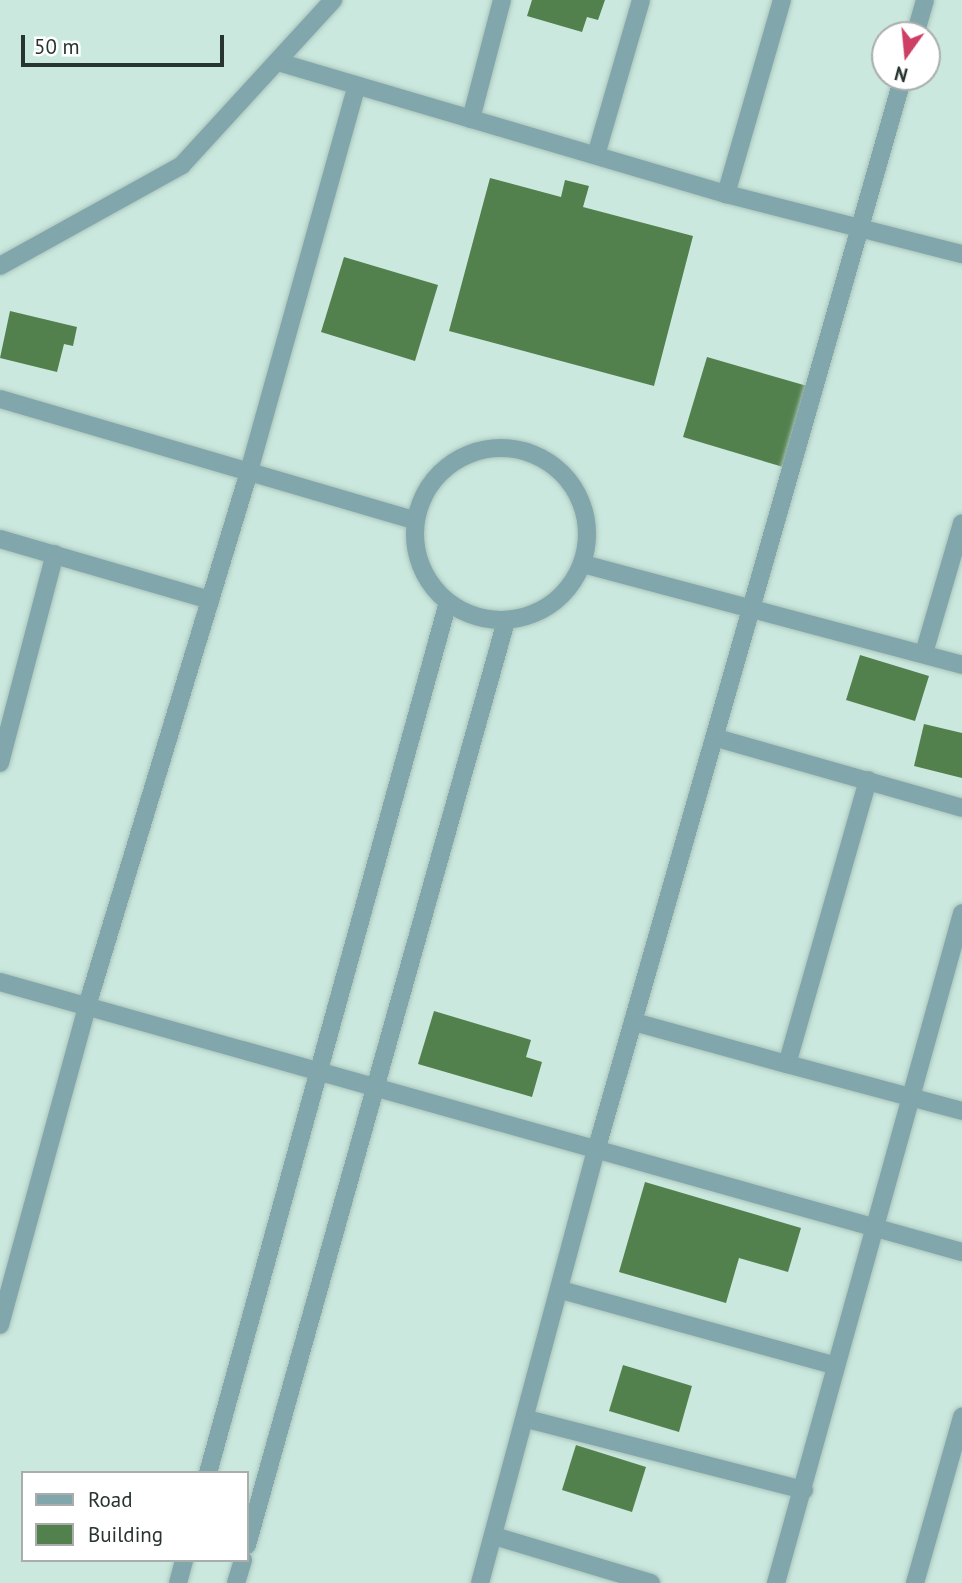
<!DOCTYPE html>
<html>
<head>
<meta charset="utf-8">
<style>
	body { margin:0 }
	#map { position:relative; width:962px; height:1583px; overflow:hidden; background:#cae8de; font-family:"PT Sans",sans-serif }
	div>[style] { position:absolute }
	.building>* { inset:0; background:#53814d }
	.roads { filter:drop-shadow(0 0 2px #aac4bb) drop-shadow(0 0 2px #aac4bb) }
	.minor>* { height:18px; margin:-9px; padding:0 9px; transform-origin:9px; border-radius:9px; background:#81a6ac }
	.minor>.ring { margin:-9px; padding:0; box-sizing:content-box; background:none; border:18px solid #81a6ac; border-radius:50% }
	span { translate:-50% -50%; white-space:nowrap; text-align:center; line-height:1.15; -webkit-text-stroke:7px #fff; paint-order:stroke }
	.legend { position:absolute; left:21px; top:1471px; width:228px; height:91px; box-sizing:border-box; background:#fff; border:2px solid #a9aeac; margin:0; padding:9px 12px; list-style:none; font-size:21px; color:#283430 }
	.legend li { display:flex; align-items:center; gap:14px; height:35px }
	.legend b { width:35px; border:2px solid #a9aeac }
	.north { position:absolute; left:871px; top:21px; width:70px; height:70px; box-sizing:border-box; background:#fff; border:2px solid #a9aeac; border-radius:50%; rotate:195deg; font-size:19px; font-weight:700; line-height:28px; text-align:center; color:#283430 }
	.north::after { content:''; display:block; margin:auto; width:24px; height:32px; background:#ce3f65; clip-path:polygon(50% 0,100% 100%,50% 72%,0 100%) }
	.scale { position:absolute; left:21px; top:35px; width:203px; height:32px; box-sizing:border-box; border:4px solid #283430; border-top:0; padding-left:9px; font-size:21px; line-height:24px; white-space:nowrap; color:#283430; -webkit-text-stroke:5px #fff; paint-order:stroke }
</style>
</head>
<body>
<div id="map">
	<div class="building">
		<i style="clip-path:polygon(532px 0,605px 0,598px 20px,587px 17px,582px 32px,527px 16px)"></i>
		<i style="clip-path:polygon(490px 178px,561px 197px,565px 180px,589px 186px,583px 207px,693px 236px,654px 386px,449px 331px)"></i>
		<i style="clip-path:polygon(344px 257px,438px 285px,415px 361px,321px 332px)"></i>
		<i style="clip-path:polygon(10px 311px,77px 327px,73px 346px,64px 344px,57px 372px,0 358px)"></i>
		<i style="clip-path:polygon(707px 357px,814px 388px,790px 469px,683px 437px)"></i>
		<i style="clip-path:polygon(860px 655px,929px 676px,915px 721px,846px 700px)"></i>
		<i style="clip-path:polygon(924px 724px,962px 733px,962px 778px,914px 766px)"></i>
		<i style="clip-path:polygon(434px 1011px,531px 1040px,526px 1057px,542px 1062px,532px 1097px,418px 1064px)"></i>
		<i style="clip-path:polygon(645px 1182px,801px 1228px,788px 1272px,739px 1258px,726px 1303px,619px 1272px)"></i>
		<i style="clip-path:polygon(623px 1365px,692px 1386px,679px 1432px,609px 1411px)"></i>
		<i style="clip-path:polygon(576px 1445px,646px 1467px,632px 1512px,562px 1490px)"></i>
	</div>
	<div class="roads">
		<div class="minor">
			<i style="left:915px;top:35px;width:36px;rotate:-74deg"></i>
			<i style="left:281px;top:63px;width:464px;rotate:16.4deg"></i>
			<i style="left:726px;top:194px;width:244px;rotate:14.3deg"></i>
			<i style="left:471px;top:119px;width:123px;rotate:-75.4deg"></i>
			<i style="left:596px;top:155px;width:161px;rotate:-73.8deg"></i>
			<i style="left:726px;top:194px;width:202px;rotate:-73.9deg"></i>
			<i style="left:0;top:266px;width:208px;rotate:-29deg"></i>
			<i style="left:182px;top:165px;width:224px;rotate:-47.5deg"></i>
			<i style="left:0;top:399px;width:432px;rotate:16.3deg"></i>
			<i class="ring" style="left:415px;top:448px;width:154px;height:154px"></i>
			<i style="left:0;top:539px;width:219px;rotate:16.2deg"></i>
			<i style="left:583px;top:564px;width:392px;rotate:14.9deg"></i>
			<i style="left:924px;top:653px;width:135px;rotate:-73.7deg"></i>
			<i style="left:717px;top:738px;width:255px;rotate:15.9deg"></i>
			<i style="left:0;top:763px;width:216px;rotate:-75.3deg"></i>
			<i style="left:868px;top:780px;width:295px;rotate:105.9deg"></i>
			<i style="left:787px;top:1064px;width:181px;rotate:15deg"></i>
			<i style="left:0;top:982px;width:999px;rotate:15.68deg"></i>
			<i style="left:634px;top:1022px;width:159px;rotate:15.4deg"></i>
			<i style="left:561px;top:1290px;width:285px;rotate:15.4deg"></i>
			<i style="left:0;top:1325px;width:331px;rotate:-74.7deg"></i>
			<i style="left:87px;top:1006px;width:555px;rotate:-73.13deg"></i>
			<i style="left:248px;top:475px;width:402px;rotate:-74.4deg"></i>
			<i style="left:527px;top:1419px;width:286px;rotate:14.4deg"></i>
			<i style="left:208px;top:1473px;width:903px;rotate:-74.59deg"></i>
			<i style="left:494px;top:1536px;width:164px;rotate:16.7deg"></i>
			<i style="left:247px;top:1545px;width:960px;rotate:-74.34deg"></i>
			<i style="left:178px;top:1583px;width:24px;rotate:-75deg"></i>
			<i style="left:236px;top:1583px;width:24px;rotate:-73deg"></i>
			<i style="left:480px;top:1583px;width:447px;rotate:-75deg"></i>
			<i style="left:596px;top:1151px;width:1117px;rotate:-74.05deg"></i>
			<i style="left:776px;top:1583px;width:695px;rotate:-74.48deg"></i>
			<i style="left:915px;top:1583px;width:173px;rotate:-74.2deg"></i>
		</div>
	</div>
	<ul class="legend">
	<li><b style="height:9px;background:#81a6ac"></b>Road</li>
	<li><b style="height:19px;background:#53814d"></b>Building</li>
	</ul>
	<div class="north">N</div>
	<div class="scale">50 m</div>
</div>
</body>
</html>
